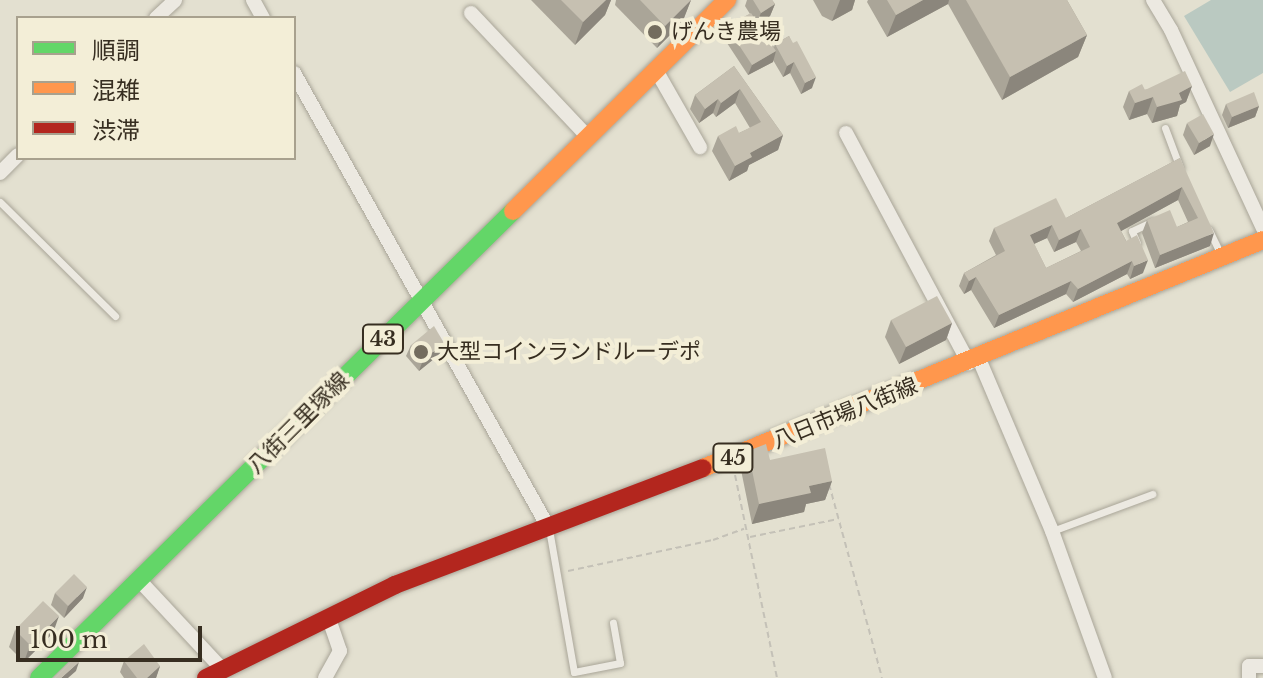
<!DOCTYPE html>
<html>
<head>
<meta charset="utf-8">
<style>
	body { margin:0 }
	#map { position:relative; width:1263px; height:678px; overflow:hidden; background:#e3e0d0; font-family:"Libre Baskerville","Noto Sans JP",serif }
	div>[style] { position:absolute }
	.water>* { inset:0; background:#bac9c1 }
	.path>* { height:2px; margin-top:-1px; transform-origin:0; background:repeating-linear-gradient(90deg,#c4c1b7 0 6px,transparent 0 10px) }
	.roads { filter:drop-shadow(0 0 2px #a9a598) drop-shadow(0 0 2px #a9a598) }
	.lane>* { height:7px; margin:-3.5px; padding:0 3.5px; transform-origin:3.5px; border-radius:3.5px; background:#ece9e1 }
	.street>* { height:14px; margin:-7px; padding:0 7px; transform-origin:7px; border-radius:7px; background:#ece9e1 }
	.fast>* { height:18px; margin:-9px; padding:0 9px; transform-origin:9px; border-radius:9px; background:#63d668 }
	.slow>* { height:18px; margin:-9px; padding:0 9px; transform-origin:9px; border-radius:9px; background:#ff974d }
	.jam>* { height:18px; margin:-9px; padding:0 9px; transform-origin:9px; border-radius:9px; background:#b3261e }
	.wall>* { inset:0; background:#aaa598 }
	.shaded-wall>* { inset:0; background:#8b867c }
	.building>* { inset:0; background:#c6c0b1 }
	.dots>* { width:22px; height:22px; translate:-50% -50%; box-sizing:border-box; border:4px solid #f3eed7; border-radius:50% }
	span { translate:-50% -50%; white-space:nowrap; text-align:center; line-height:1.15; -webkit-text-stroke:8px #f3eed7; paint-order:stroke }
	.shield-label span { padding:2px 6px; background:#f3eed7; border:2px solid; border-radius:6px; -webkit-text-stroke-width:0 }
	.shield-label { font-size:20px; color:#372e21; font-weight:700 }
	.poi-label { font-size:22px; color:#372e21 }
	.left { translate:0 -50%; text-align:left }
	.street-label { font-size:22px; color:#372e21 }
	.legend { position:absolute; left:16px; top:16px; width:280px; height:144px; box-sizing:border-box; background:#f3eed7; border:2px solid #a8a18e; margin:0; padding:10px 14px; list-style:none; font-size:24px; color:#372e21 }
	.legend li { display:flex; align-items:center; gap:16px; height:40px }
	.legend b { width:40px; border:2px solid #a8a18e }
	.scale { position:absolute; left:16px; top:626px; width:186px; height:36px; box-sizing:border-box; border:4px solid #372e21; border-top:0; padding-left:10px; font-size:24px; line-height:28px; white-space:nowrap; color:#372e21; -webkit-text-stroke:6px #f3eed7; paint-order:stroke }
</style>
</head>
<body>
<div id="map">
	<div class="water">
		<i style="clip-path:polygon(1211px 0,1263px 0,1263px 73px,1230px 92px,1184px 16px)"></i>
	</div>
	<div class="path">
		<i style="left:735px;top:475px;width:207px;rotate:78.3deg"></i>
		<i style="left:829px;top:484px;width:201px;rotate:74.7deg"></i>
		<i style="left:750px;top:537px;width:90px;rotate:-11.6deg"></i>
		<i style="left:568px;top:571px;width:148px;rotate:-12.1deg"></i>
		<i style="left:713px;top:540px;width:33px;rotate:-20deg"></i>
	</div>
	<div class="roads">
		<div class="lane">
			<i style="left:1165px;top:128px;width:43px;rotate:69.4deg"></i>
			<i style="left:0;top:202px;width:162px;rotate:44.7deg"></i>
			<i style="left:1209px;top:230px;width:28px;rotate:64deg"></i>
			<i style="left:1137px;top:243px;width:13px;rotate:-113deg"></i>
			<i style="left:1132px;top:231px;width:23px;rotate:-25deg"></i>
			<i style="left:549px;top:529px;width:145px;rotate:80.1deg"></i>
			<i style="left:574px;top:672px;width:47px;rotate:-11.1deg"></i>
			<i style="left:620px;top:663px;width:41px;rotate:-99.9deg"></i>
			<i style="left:1052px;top:531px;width:107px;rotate:-20.3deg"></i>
		</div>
		<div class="street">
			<i style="left:253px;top:0;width:21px;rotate:61deg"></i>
			<i style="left:1153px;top:0;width:35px;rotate:59deg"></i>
			<i style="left:1171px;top:30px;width:218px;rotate:65.1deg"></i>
			<i style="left:471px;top:13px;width:170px;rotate:46.7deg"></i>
			<i style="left:156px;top:18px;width:26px;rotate:-43deg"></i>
			<i style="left:656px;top:70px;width:89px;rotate:60.3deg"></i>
			<i style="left:294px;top:73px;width:518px;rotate:60.76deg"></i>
			<i style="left:846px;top:133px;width:261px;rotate:61.9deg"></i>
			<i style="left:0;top:173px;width:25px;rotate:-45deg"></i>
			<i style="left:979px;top:359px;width:187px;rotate:67deg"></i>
			<i style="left:1052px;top:531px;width:156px;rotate:70.2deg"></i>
			<i style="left:139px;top:580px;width:123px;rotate:47deg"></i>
			<i style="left:325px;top:678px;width:31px;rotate:-61deg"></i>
			<i style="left:340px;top:651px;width:34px;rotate:-109deg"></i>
			<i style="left:1249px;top:678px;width:12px;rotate:-90deg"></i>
			<i style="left:1249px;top:666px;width:14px"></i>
		</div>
		<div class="fast">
			<i style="left:39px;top:678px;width:665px;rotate:-44.57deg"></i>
		</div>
		<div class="slow">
			<i style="left:513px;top:211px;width:301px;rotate:-44.6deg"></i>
			<i style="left:703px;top:468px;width:605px;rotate:-22.15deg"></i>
		</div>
		<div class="jam">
			<i style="left:206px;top:678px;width:211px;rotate:-26.2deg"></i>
			<i style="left:395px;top:585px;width:329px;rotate:-20.8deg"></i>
		</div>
	</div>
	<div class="wall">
		<i style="clip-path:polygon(531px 0,611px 0,605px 15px,575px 45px)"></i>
		<i style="clip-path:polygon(616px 0,691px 0,682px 23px,657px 48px,615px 5px)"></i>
		<i style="clip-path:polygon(747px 0,772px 0,775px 4px,770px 16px,758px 23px,774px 47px,775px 44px,789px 36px,812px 88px,801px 94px,790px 73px,783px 77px,773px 60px,773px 62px,748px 75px,727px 43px,731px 33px,737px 30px,740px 19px,750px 14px,745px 6px)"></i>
		<i style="clip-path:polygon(813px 0,855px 0,852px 10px,832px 21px,822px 16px)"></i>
		<i style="clip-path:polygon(868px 0,1067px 0,1087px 35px,1078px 57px,1002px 100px,948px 4px,887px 37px,867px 2px)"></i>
		<i style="clip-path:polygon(734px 66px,783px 135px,778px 150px,749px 165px,747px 171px,729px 181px,712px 151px,718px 136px,739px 133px,750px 128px,735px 103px,716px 117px,713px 113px,699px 123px,690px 109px,695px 95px)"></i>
		<i style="clip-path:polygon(1192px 86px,1186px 102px,1180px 105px,1177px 116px,1152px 123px,1147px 114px,1129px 120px,1123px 107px,1129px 91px)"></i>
		<i style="clip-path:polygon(1226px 104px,1259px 106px,1255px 117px,1228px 128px,1222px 115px)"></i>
		<i style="clip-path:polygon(1187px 123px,1210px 146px,1194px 155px,1183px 135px)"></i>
		<i style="clip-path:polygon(evenodd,1180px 158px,1210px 246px,1155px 268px,1142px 233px,1147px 220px,1177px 227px,1188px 222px,1178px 200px,1121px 231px,1143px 273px,1130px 279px,1127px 274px,1073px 302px,1066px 294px,994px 328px,971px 290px,964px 294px,959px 286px,964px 273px,996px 255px,989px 241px,994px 228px,1066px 218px,1180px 158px,1047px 238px,1054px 252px,1076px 242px,1081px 251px,1046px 268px,1034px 244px,1047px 238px)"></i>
		<i style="clip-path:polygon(891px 320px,952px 323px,946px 340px,899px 364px,885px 337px)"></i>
		<i style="clip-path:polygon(411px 345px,440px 354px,419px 371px,406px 356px)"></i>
		<i style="clip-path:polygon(748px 451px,770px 460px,832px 481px,825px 500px,806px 504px,804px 512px,752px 524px,741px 470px)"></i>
		<i style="clip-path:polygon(55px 593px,83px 598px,64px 618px,51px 605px)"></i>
		<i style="clip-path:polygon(15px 630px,53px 633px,24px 662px,9px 647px)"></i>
		<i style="clip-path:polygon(124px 661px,160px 666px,156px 678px,124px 678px,120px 672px)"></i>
	</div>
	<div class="shaded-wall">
		<i style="clip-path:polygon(606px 0,611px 0,605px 15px,575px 45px,583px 22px)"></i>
		<i style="clip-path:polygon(691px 0,682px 23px,657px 48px,665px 26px)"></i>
		<i style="clip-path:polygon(840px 0,855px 0,852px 10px,832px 21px)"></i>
		<i style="clip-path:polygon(923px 0,949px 0,948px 4px,887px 37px,896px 15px)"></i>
		<i style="clip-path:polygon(775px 4px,770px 16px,756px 24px,761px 13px)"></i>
		<i style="clip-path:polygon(1087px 35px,1078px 57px,1002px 100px,1010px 77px)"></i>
		<i style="clip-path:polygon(776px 51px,773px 62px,748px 75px,752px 65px)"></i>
		<i style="clip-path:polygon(794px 62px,790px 73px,783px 77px,787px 66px)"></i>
		<i style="clip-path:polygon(816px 77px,812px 88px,801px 94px,805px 83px)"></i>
		<i style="clip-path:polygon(1192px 86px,1186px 102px,1180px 105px,1177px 116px,1152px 123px,1157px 107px,1179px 93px)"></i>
		<i style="clip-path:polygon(740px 89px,735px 103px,716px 117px,721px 103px)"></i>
		<i style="clip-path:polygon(1153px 97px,1147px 114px,1129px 120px,1135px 103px)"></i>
		<i style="clip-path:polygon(718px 99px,713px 113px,699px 123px,705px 109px)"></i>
		<i style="clip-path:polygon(1259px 106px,1255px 117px,1228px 128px,1232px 117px)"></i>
		<i style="clip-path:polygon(1214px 134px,1210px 146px,1194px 155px,1199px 143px)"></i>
		<i style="clip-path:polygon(783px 135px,778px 150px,749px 165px,747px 171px,729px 181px,735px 166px,750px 153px)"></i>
		<i style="clip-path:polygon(1182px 187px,1178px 200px,1112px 236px,1117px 223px)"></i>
		<i style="clip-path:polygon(1052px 225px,1047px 238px,1025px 248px,1030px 235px)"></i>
		<i style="clip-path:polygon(1081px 229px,1076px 242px,1054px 252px,1059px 240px)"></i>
		<i style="clip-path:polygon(1214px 233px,1210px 246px,1155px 268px,1160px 255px)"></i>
		<i style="clip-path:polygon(1148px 260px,1143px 273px,1130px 279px,1134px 266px)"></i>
		<i style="clip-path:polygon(1132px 261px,1127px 274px,1073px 302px,1078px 289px)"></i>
		<i style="clip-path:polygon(976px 277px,971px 290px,964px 294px,969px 281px)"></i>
		<i style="clip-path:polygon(1071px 281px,1066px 294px,994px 328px,999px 315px)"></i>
		<i style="clip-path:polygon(952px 323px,946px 340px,899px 364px,906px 347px)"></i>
		<i style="clip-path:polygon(444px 343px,440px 354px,419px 371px,423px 360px)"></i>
		<i style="clip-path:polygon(832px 481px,825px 500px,806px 504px,804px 512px,752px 524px,759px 504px,809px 486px)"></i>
		<i style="clip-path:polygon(87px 587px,83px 598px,64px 618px,68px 606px)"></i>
		<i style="clip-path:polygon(59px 616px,53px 633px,24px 662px,30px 645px)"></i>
		<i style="clip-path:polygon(79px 662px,76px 671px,68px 678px,61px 678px)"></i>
		<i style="clip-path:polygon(160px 666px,156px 678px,147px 678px)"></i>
	</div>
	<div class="building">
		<i style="clip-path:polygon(561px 0,606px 0,583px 22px)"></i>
		<i style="clip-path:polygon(640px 0,691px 0,665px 26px)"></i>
		<i style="clip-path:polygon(753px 0,772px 0,775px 4px,761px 13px)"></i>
		<i style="clip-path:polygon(887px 0,923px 0,896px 15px)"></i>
		<i style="clip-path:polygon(966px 0,1067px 0,1087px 35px,1010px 77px)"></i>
		<i style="clip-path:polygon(751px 13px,776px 51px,752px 65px,731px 33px,744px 25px,740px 19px)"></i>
		<i style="clip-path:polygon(789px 36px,793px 43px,797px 41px,816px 77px,805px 83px,794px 62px,787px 66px,775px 44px)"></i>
		<i style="clip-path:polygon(734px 66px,783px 135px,750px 153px,752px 157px,735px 166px,718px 136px,736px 126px,739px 133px,761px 122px,740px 89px,721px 103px,718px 99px,705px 109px,695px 95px)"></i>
		<i style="clip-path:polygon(1185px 71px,1192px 86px,1179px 93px,1182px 100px,1157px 107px,1153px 97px,1135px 103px,1129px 91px,1142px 84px,1145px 90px)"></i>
		<i style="clip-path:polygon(1254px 92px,1259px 106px,1232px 117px,1226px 104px)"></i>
		<i style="clip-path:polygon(1203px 114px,1214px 134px,1199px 143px,1187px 123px)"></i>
		<i style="clip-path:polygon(evenodd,1180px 158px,1214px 233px,1160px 255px,1147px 220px,1170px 210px,1177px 227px,1198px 218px,1182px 187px,1117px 223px,1126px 241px,1137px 235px,1148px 260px,1134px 266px,1132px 261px,1078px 289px,1071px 281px,999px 315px,976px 277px,969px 281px,964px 273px,1005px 251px,994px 228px,1056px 198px,1066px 218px,1180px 158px,1052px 225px,1059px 240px,1081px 229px,1090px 247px,1046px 268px,1030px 235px,1052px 225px)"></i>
		<i style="clip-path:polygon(937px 296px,952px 323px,906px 347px,891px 320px)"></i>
		<i style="clip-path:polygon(434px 326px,444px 343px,423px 360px,411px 345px)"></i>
		<i style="clip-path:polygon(766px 444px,770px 460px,825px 448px,832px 481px,809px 486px,811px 493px,759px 504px,748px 451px)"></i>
		<i style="clip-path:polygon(74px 574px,87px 587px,68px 606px,55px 593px)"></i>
		<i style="clip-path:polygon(43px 601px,59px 616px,30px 645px,15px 630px)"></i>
		<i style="clip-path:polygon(144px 644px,160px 666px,147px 678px,137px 678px,124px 661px)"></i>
		<i style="clip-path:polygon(75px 658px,79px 662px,61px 678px,55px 678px)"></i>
	</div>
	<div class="dots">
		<i style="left:655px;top:32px;background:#736c5e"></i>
		<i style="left:421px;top:352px;background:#736c5e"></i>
	</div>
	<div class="shield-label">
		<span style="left:383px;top:339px">43</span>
		<span style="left:733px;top:458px">45</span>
	</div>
	<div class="poi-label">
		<span class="left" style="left:671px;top:32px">げんき農場</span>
		<span class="left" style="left:437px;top:352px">大型コインランドルーデポ</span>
	</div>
	<div class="street-label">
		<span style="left:845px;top:413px;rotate:-22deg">八日市場八街線</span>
		<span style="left:298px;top:423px;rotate:-45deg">八街三里塚線</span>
	</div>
	<ul class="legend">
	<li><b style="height:10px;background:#63d668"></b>順調</li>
	<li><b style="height:10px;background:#ff974d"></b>混雑</li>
	<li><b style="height:10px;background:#b3261e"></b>渋滞</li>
	</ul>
	<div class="scale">100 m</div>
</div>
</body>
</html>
